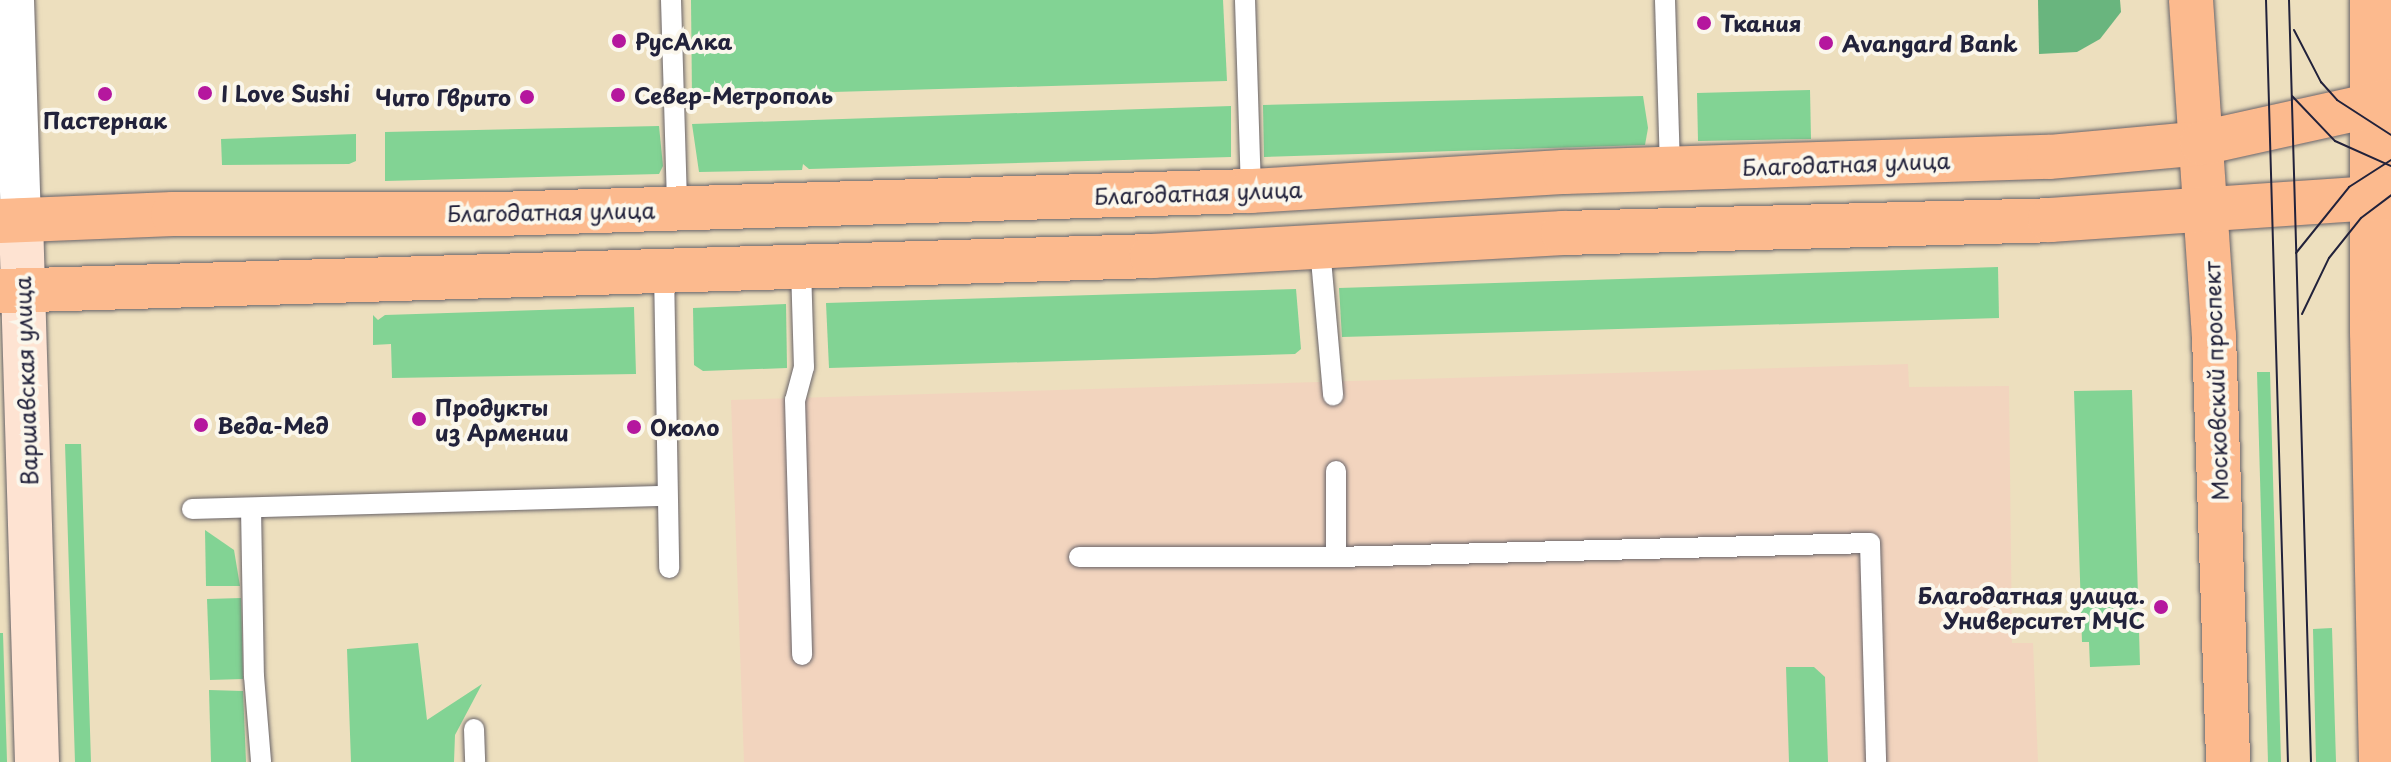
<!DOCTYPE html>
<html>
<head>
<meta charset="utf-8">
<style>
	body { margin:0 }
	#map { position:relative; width:2391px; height:762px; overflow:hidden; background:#eddfbe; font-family:"Playpen Sans",sans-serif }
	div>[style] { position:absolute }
	.built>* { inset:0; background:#f2d4be }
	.green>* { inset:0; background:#82d394 }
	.forest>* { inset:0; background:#69b57e }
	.roads { filter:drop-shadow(0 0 2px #696469) drop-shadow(0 0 2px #696469) }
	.lane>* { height:20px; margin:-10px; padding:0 10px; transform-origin:10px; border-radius:10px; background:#fff }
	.street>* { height:40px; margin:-20px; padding:0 20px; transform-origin:20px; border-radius:20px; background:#fff }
	.secondary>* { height:44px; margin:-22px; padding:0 22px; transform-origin:22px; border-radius:22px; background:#fee3d2 }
	.primary>* { height:44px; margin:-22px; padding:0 22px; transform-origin:22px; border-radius:22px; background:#fcba8e }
	.tram>* { height:2px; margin:-1px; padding:0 1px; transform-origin:1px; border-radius:1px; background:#22223b }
	.dots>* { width:22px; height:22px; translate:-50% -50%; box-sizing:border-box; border:4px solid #fbf7ec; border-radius:50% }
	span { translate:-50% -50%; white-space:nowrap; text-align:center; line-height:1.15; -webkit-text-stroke:8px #fbf7ec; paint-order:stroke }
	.poi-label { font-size:22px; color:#22223b; font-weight:700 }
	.left { translate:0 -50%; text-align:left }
	.right { translate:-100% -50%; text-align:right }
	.street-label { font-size:22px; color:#22223b }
</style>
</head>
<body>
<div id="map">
	<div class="built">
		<i style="clip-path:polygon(1908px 364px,1909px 387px,2009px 386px,2012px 643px,2033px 643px,2038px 762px,744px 762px,731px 400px)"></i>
	</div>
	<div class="green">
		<i style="clip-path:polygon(691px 0,1223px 0,1227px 81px,692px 96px)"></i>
		<i style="clip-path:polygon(1810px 90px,1811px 139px,1698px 141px,1697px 93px)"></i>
		<i style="clip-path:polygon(1643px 96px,1648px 128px,1645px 145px,1264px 157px,1263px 105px)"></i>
		<i style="clip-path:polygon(1231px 106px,1231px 157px,809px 169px,803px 164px,802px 170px,699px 172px,692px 124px)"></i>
		<i style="clip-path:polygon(659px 126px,663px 166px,659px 174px,385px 181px,385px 132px)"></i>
		<i style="clip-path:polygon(356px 134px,356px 161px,349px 164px,222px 165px,221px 139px)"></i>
		<i style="clip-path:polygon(1998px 267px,1999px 318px,1342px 337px,1339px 288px)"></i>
		<i style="clip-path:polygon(1296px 289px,1301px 349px,1295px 354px,829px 368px,826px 303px)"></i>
		<i style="clip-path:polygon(786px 304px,787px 368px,703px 371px,694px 365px,693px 308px)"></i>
		<i style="clip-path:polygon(634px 307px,636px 374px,392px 378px,391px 344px,373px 345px,373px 315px,378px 320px,385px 315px)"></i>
		<i style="clip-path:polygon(2257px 372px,2270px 372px,2281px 762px,2268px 762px)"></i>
		<i style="clip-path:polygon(2132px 390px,2140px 665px,2090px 667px,2089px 642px,2082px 642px,2074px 391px)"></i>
		<i style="clip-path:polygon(65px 444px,81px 444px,91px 762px,75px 762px)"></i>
		<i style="clip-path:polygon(205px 530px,234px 550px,240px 586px,206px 586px)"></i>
		<i style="clip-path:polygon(241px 598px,243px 679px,210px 680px,207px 599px)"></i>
		<i style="clip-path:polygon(2332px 628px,2336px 762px,2316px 762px,2313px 629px)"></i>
		<i style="clip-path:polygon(0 633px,3px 633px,7px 762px,0 762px)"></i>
		<i style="clip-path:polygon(418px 643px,427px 720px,482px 684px,455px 735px,454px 762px,351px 762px,347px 649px)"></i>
		<i style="clip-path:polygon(1786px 667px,1814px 667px,1825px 677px,1828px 762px,1789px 762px)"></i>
		<i style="clip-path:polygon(209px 690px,243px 691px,246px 762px,211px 762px)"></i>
	</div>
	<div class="forest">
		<i style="clip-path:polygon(2038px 0,2120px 0,2121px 12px,2100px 39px,2077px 52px,2039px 54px)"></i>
	</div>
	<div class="roads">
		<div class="lane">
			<i style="left:671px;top:0;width:208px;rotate:88.3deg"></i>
			<i style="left:1245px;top:0;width:191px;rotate:88.2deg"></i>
			<i style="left:1665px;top:0;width:168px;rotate:88.3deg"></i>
			<i style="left:1320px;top:248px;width:148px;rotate:84.9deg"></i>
			<i style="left:801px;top:267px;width:100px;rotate:88.3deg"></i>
			<i style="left:804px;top:367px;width:34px;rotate:105deg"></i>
			<i style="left:795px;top:400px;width:255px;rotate:88.4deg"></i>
			<i style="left:664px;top:270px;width:298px;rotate:89deg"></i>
			<i style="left:251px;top:508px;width:168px;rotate:89deg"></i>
			<i style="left:254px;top:676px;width:86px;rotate:85.3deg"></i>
			<i style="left:192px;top:509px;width:475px;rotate:-1.6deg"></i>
			<i style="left:1079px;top:557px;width:257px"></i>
			<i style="left:1336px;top:557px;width:86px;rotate:-90deg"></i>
			<i style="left:1336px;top:557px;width:534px;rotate:-1.5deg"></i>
			<i style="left:1870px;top:543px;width:219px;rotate:88.4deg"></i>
			<i style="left:474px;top:729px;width:33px;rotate:88deg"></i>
		</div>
		<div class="street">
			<i style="left:14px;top:0;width:220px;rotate:88.2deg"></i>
		</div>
		<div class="secondary">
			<i style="left:21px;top:220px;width:542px;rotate:88.31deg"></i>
		</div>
		<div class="primary">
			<i style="left:2191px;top:0;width:337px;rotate:86.1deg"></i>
			<i style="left:2214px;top:336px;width:426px;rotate:88.1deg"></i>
			<i style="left:2372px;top:0;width:332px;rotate:90deg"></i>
			<i style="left:2372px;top:332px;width:430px;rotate:88.8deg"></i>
			<i style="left:0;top:221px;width:173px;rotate:-2.3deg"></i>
			<i style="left:173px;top:214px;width:324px"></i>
			<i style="left:497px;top:214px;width:754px;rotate:-1.75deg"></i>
			<i style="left:1251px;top:191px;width:314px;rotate:-3.5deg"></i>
			<i style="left:1564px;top:172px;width:485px;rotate:-1.8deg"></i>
			<i style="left:2049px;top:157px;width:154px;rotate:-5.2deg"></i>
			<i style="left:2202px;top:143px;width:194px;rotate:-12.5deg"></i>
			<i style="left:0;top:291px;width:1153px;rotate:-1.74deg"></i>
			<i style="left:1152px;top:256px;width:412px;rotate:-3.2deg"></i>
			<i style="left:1563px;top:233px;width:487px;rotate:-1.5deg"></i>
			<i style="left:2050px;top:220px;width:342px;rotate:-3.9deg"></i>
		</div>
	</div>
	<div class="tram">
		<i style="left:2266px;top:0;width:762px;rotate:88.35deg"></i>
		<i style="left:2289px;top:0;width:762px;rotate:88.35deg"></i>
		<i style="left:2294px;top:30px;width:59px;rotate:62.6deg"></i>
		<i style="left:2321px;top:82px;width:24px;rotate:48deg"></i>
		<i style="left:2337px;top:100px;width:64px;rotate:32.9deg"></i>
		<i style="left:2292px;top:96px;width:62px;rotate:46.3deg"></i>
		<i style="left:2335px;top:141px;width:61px;rotate:24.1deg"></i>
		<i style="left:2296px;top:253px;width:85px;rotate:-51.2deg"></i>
		<i style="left:2349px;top:187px;width:50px;rotate:-32.7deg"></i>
		<i style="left:2302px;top:314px;width:62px;rotate:-64.3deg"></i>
		<i style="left:2329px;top:258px;width:51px;rotate:-51.3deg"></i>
		<i style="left:2361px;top:218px;width:38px;rotate:-37deg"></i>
	</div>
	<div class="dots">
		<i style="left:1704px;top:23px;background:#b5179e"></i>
		<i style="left:619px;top:41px;background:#b5179e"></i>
		<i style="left:1826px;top:43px;background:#b5179e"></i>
		<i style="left:205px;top:93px;background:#b5179e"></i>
		<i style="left:105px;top:94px;background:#b5179e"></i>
		<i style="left:618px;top:95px;background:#b5179e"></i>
		<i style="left:527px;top:97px;background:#b5179e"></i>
		<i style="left:419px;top:419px;background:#b5179e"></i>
		<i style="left:201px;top:425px;background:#b5179e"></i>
		<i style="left:634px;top:427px;background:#b5179e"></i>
		<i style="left:2161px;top:607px;background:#b5179e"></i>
	</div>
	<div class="poi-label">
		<span class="left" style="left:1720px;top:23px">Ткания</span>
		<span class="left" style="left:635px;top:41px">РусАлка</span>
		<span class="left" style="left:1842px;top:43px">Avangard Bank</span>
		<span class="left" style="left:221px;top:93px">I Love Sushi</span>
		<span class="left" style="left:634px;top:95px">Север-Метрополь</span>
		<span class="right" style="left:511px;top:97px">Чито Гврито</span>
		<span style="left:105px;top:120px">Пастернак</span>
		<span class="left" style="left:435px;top:419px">Продукты<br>из Армении</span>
		<span class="left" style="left:217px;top:425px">Веда-Мед</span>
		<span class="left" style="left:650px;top:427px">Около</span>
		<span class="right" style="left:2145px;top:607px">Благодатная улица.<br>Университет МЧС</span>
	</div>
	<div class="street-label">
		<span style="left:1846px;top:163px;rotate:-2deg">Благодатная улица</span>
		<span style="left:1198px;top:192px;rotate:-2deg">Благодатная улица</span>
		<span style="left:551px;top:211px;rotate:-1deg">Благодатная улица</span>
		<span style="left:25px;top:381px;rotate:-92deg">Варшавская улица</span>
		<span style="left:2215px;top:381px;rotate:-92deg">Московский проспект</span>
	</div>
</div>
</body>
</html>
